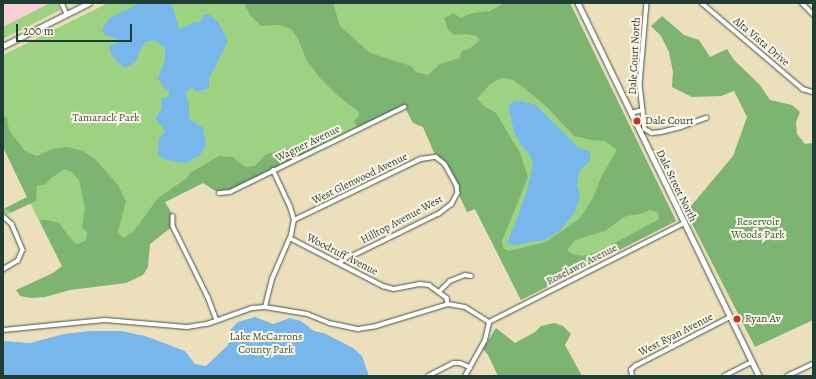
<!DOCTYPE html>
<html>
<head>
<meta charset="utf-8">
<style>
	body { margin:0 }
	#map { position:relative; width:816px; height:379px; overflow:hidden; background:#ecdfbc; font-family:Alegreya,serif }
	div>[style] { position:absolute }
	.built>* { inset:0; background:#f6cfd7 }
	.green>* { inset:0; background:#9ed283 }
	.forest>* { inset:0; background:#7eb471 }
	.water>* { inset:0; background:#78b7ec }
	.roads { filter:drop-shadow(0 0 1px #3e5548) drop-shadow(0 0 1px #3e5548) }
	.minor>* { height:3.5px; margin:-1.75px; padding:0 1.75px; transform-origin:1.75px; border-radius:1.75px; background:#fff }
	.tertiary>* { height:4px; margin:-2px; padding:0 2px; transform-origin:2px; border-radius:2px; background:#fff }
	.secondary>* { height:4.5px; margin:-2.25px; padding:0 2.25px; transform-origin:2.25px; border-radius:2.25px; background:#fff }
	.dots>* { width:11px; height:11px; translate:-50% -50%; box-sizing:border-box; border:2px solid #fcf5e5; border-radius:50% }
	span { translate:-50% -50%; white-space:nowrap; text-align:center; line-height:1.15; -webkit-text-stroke:4px #fcf5e5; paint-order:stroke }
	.street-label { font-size:11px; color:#1f3d34 }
	.park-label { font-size:11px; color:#385b44 }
	.poi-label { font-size:11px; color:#1f3d34 }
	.left { translate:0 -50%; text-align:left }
	.frame { position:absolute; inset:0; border:4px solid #1f3d34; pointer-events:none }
	.scale { position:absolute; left:16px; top:24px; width:116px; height:18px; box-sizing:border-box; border:2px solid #1f3d34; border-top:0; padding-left:5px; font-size:12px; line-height:14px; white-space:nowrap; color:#1f3d34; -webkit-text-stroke:3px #fcf5e5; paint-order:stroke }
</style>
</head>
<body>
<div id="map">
	<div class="built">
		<i style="clip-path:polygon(3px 3px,50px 3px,3px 26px)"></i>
	</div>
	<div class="green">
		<i style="clip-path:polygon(50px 3px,58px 3px,60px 10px,3px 39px,3px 27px)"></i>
		<i style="clip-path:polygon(108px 3px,570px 3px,676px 221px,521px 300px,475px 209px,467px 212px,445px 164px,436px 157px,423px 127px,413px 123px,404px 107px,230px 192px,219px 193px,203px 183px,165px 202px,173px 216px,69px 279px,30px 203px,7px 215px,3px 212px,3px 209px,27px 197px,3px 147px,3px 55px)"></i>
	</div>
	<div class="forest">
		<i style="clip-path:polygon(evenodd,244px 3px,333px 3px,340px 26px,370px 53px,411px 66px,416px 72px,428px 75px,440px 64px,460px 58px,461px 52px,472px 47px,480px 40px,476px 36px,467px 34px,454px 35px,448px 30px,444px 18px,454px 13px,460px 18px,472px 13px,490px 11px,504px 3px,570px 3px,676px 221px,521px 300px,475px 209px,467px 212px,445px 164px,436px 157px,423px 127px,413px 123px,405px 107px,358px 129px,354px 121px,359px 116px,359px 112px,337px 95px,320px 78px,307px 61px,299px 41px,291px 29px,279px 25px,261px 26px,250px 15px,244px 3px,502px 78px,513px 80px,524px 88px,546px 106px,574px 136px,591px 140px,605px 141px,617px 150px,602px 175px,593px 198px,579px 219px,546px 242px,509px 251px,503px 248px,502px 241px,528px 177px,520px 153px,496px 113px,484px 106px,477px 99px,490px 84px,502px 78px,244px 3px,650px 210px,658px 213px,659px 219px,600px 251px,582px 256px,572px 254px,567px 250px,575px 240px,605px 231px,626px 216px,640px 214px,650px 210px)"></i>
		<i style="clip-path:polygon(662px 16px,684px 35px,699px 40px,710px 57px,727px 49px,734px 60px,760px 85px,770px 100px,792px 105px,800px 112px,796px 122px,797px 134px,805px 144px,813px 143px,813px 320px,755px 347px,686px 212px,733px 156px,747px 117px,734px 91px,721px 96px,692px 97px,672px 87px,673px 72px,669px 52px,661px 36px,651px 26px)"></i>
		<i style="clip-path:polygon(3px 116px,7px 118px,9px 130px,25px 151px,37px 156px,52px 149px,66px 147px,83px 151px,95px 159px,118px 185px,126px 201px,118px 232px,123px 238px,133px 232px,158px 198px,187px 178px,190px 173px,219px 156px,233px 157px,245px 167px,255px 166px,266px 154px,314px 143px,316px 147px,311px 153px,230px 192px,219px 193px,203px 183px,165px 202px,173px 216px,173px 226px,150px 244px,148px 267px,143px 275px,126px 283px,70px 290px,45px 297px,31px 298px,20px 296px,16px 290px,53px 273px,62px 266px,39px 220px,47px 220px,59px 223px,67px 234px,75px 243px,79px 244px,86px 240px,87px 232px,82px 227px,85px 208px,79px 180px,72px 172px,65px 169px,51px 178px,46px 184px,37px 186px,36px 201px,12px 212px,4px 209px,27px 197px,3px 147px)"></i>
		<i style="clip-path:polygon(554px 323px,563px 326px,571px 334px,565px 345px,582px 376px,498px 376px,488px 355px,483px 349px,496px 328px,515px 343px,535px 332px,541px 326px)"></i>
	</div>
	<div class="water">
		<i style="clip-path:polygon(140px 3px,169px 3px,173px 8px,179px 29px,195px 22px,201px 22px,204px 14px,210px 15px,218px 22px,228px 41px,209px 79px,209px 88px,197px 92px,192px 87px,185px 93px,189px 104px,189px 119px,203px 128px,206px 145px,200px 155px,186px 163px,163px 159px,158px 154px,159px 139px,165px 131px,155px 118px,162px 109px,161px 99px,169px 96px,169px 90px,164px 88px,158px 78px,165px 60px,165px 48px,155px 40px,146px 42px,139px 51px,136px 62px,124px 68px,111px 55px,109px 46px,116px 44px,117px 38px,105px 35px,102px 29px,109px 19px)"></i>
		<i style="clip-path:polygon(516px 100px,536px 105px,579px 148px,590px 151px,590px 161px,579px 171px,577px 185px,580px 197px,574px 213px,560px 231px,544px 240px,513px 245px,508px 244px,508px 240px,514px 227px,528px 187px,533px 163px,528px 152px,521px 145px,514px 132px,508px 105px)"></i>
		<i style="clip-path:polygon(255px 317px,273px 324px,290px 318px,301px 321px,314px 331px,324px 333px,353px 348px,362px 356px,369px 376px,3px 376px,3px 341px,30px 343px,64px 334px,90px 331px,121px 331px,145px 336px,185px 351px,195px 364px,206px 366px,228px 345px,231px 329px,238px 322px)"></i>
	</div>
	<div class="roads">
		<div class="minor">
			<i style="left:62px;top:3px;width:12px;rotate:66deg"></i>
			<i style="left:647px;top:3px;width:81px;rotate:94.9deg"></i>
			<i style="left:640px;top:84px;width:45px;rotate:83.7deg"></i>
			<i style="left:645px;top:129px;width:8px;rotate:30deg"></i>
			<i style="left:652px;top:133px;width:9px;rotate:-6deg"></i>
			<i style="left:661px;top:132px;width:21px;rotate:-14deg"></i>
			<i style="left:681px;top:127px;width:27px;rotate:-20deg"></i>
			<i style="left:702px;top:3px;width:133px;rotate:40.4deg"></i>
			<i style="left:803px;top:89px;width:10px;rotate:17deg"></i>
			<i style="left:802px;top:3px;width:16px;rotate:45deg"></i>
			<i style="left:631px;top:113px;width:12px;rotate:-14deg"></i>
			<i style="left:219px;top:193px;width:11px;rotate:-5deg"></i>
			<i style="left:230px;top:192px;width:194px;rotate:-26deg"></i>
			<i style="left:3px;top:216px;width:12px;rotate:42deg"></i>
			<i style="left:12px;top:224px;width:28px;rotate:67deg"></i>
			<i style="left:23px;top:250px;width:12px;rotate:114deg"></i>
			<i style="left:18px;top:261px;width:17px;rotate:149deg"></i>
			<i style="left:173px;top:216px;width:10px;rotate:90deg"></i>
			<i style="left:173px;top:226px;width:79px;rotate:63.8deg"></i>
			<i style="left:208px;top:297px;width:25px;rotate:69deg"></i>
			<i style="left:294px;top:220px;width:141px;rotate:-25.7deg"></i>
			<i style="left:421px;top:159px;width:15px;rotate:-8deg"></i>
			<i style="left:436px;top:157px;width:11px;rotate:38deg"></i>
			<i style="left:445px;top:164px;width:25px;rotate:61deg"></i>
			<i style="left:457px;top:186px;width:7px;rotate:82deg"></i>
			<i style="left:458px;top:193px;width:13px;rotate:119deg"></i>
			<i style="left:452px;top:204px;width:16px;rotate:142deg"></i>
			<i style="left:439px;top:214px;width:111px;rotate:153.9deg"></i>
			<i style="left:290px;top:238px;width:105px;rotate:27.3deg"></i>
			<i style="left:383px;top:286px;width:11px;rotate:15deg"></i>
			<i style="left:394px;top:289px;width:26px;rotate:-11deg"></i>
			<i style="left:420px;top:284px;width:9px;rotate:6deg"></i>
			<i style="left:429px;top:285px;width:22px;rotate:36deg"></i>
			<i style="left:447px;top:298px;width:6px;rotate:81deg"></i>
			<i style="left:440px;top:291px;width:14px;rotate:-45deg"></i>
			<i style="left:450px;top:281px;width:16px;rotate:-22deg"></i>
			<i style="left:465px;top:275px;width:6px;rotate:9deg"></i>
			<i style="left:265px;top:307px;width:29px;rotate:-76deg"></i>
			<i style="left:272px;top:279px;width:48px;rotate:-66.6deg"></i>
			<i style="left:291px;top:235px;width:15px;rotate:-79deg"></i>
			<i style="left:294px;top:220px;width:14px;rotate:-107deg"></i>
			<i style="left:290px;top:207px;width:40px;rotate:-115deg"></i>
			<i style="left:428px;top:376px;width:28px;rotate:-27deg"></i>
			<i style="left:453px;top:363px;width:7px"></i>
			<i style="left:460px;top:363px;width:11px;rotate:22deg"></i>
			<i style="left:632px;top:376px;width:6px;rotate:-99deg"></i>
			<i style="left:631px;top:370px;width:6px;rotate:-45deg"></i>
			<i style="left:635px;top:366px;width:107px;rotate:-27.3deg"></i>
			<i style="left:724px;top:376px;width:31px;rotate:-27deg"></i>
			<i style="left:787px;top:376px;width:29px;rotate:-25deg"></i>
		</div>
		<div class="tertiary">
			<i style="left:489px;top:322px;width:219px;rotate:-26.9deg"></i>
			<i style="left:3px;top:330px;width:102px;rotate:-5.6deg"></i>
			<i style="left:105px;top:320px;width:82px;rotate:4.9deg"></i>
			<i style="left:187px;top:327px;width:20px;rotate:-9deg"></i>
			<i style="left:207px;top:324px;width:48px;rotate:-19.6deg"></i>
			<i style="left:252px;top:308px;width:13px;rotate:-4deg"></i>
			<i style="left:265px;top:307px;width:43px;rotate:9.5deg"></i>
			<i style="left:307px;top:314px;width:24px;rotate:22deg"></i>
			<i style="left:329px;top:323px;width:30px;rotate:12deg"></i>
			<i style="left:358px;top:329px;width:18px;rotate:-9deg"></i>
			<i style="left:376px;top:326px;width:75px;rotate:-17deg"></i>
			<i style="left:448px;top:304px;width:17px;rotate:10deg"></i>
			<i style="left:465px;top:307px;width:28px;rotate:32deg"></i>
			<i style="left:465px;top:376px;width:41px;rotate:-60.9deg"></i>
			<i style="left:485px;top:340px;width:18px;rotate:-77deg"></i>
		</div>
		<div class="secondary">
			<i style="left:578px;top:3px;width:415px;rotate:64.1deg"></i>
			<i style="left:3px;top:46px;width:96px;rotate:-26.6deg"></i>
		</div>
	</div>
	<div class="dots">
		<i style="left:637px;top:121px;background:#c8321e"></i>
		<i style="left:737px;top:319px;background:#c8321e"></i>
	</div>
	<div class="street-label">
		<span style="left:761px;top:42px;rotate:40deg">Alta Vista Drive</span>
		<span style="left:635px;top:56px;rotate:-87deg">Dale Court North</span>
		<span style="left:308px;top:144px;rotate:-26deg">Wagner Avenue</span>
		<span style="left:360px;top:179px;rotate:-26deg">West Glenwood Avenue</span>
		<span style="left:676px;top:186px;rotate:64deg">Dale Street North</span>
		<span style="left:402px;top:220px;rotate:-28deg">Hilltop Avenue West</span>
		<span style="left:342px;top:255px;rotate:27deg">Woodruff Avenue</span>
		<span style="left:582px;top:265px;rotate:-27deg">Roselawn Avenue</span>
		<span style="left:676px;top:335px;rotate:-27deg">West Ryan Avenue</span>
	</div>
	<div class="park-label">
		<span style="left:106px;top:118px">Tamarack Park</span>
		<span style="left:758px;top:229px">Reservoir<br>Woods Park</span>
		<span style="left:266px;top:344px">Lake McCarrons<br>County Park</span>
	</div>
	<div class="poi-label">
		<span class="left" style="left:645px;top:121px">Dale Court</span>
		<span class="left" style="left:745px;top:319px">Ryan Av</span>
	</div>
	<div class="frame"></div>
	<div class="scale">200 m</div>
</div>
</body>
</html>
